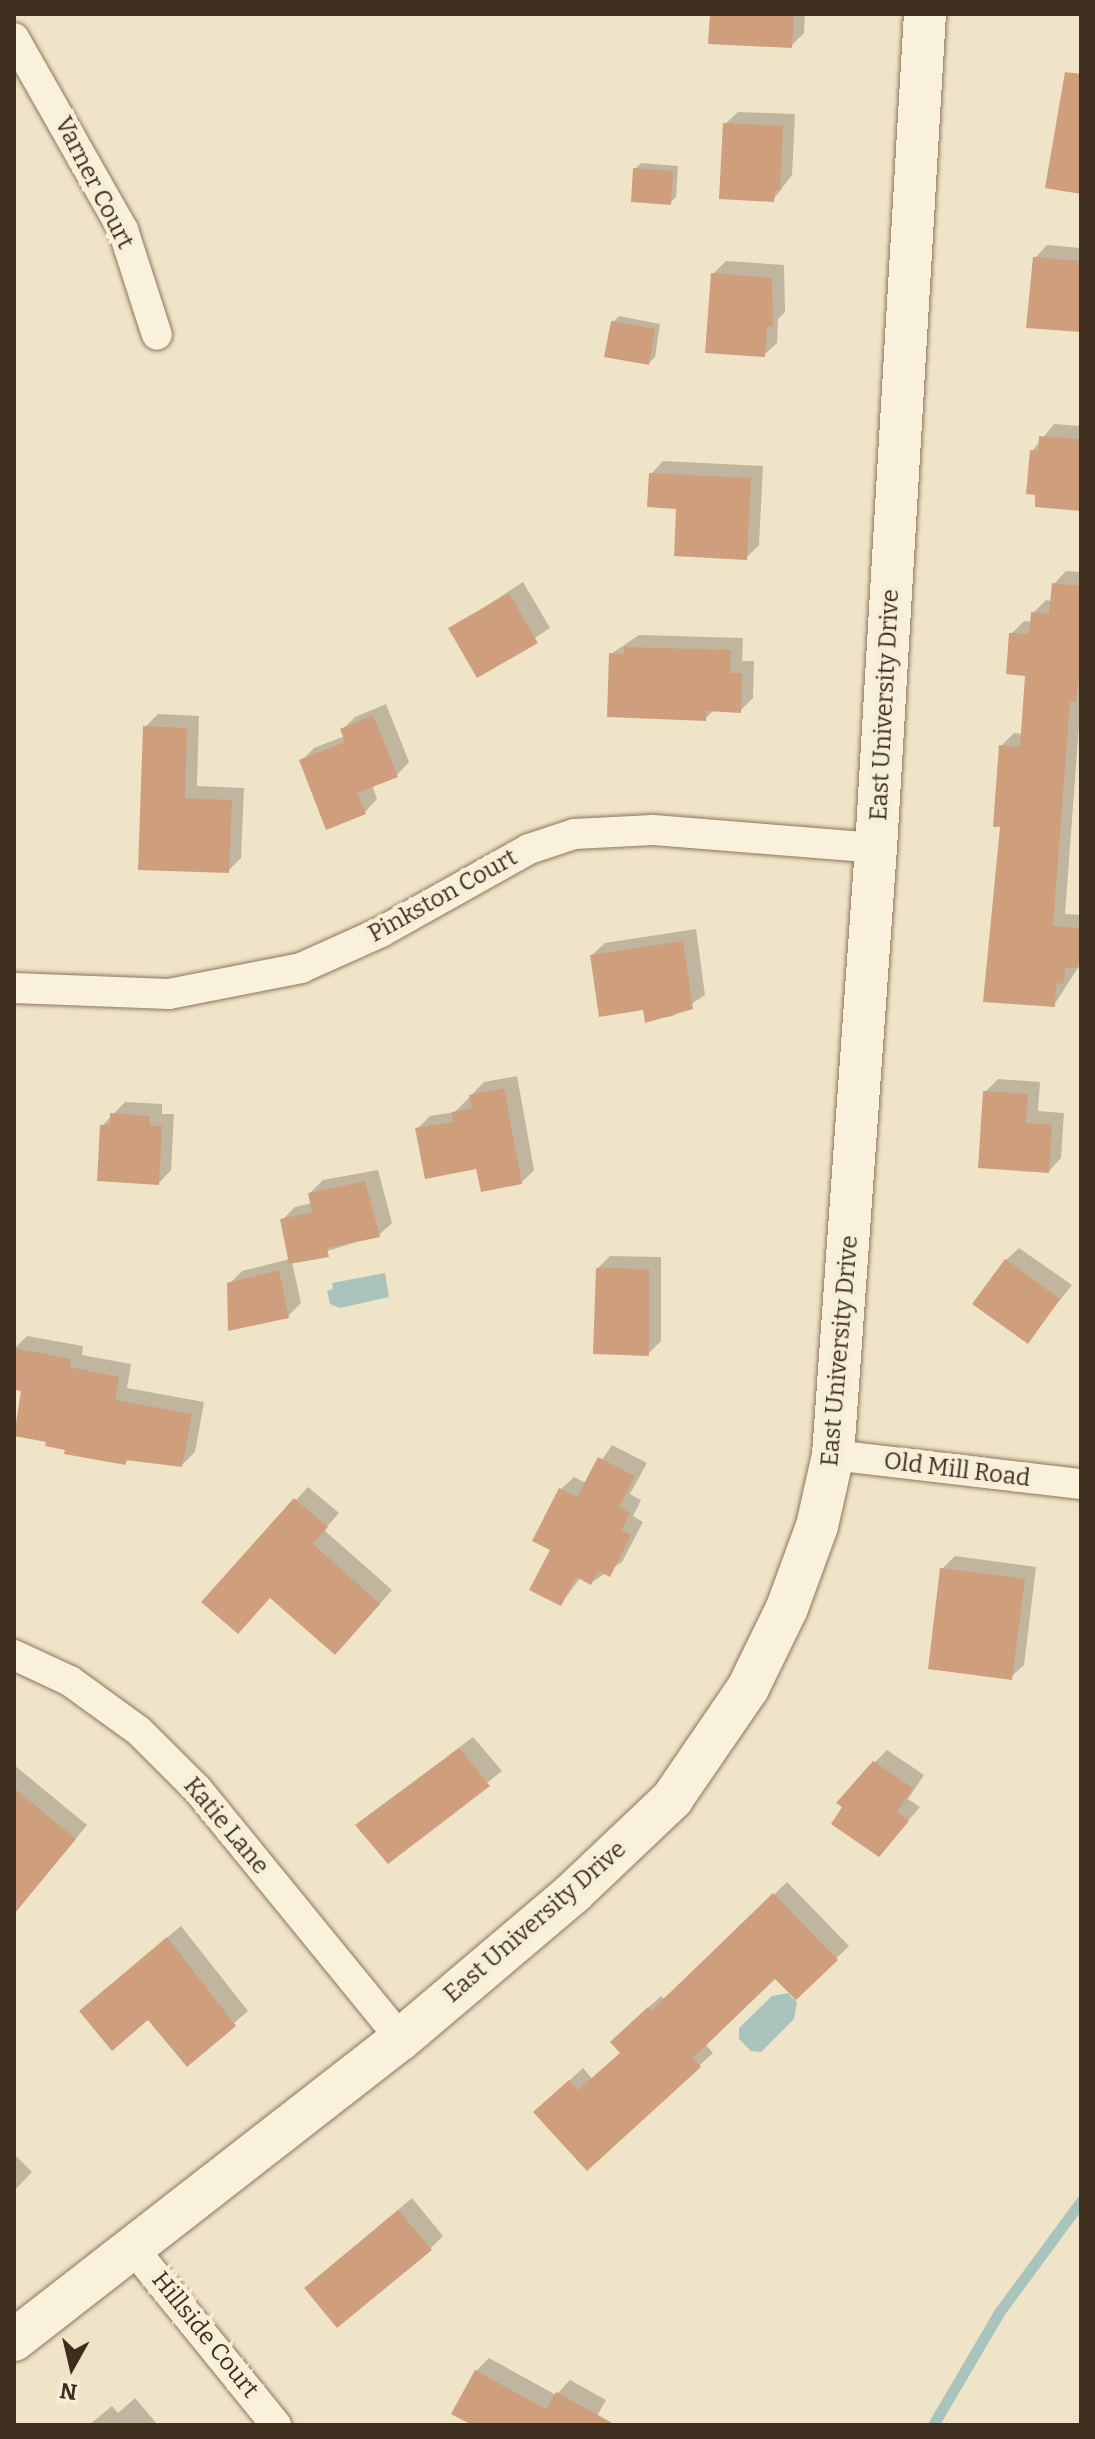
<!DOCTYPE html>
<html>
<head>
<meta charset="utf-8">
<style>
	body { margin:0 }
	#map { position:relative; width:1095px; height:2439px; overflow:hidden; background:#f0e4c8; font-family:Bitter,serif }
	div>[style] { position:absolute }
	.water>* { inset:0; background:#a9c4bc }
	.shadow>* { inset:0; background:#0003 }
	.stream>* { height:11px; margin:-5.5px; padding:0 5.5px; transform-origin:5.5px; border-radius:5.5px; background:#a9c4bc }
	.building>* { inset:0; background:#cf9f7d }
	.roads { filter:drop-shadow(0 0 2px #8d765c) drop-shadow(0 0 2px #8d765c) }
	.street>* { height:30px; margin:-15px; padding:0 15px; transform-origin:15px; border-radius:15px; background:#faf1dc }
	.secondary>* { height:42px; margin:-21px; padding:0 21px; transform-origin:21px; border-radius:21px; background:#faf1dc }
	span { translate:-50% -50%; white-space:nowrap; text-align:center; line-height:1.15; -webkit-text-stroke:8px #f7eed8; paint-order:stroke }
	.street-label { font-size:24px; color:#3d2e20 }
	.frame { position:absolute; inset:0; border:16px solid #3d2e20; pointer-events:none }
	.north { position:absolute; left:32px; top:2327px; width:80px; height:80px; -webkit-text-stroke:6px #f7eed8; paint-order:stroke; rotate:188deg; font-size:22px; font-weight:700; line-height:32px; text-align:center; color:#3d2e20 }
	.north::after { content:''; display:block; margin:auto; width:28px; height:36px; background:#3d2e20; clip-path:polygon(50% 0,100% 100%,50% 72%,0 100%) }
</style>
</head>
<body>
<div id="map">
	<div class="water">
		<i style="clip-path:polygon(385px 1273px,389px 1297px,340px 1308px,330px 1304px,327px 1291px,333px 1289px,332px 1283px)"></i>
		<i style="clip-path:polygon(788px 1993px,797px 2002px,794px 2019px,761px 2052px,751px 2051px,739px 2039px,739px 2028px,772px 1996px)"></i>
	</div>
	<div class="shadow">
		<i style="clip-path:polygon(712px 14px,805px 14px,804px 33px,791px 46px)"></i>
		<i style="clip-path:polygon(738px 112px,795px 114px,792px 175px,773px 200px,725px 124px)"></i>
		<i style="clip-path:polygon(641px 163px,678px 166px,676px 197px,670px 203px,635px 169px)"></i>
		<i style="clip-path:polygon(1047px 245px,1081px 248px,1081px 330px,1035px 258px)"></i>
		<i style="clip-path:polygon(726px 261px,784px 265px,785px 312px,778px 319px,777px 343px,764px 355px,713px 274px)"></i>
		<i style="clip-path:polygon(619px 316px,660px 324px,655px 357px,649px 363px,613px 322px)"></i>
		<i style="clip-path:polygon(1054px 424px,1081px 426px,1081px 509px,1032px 451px)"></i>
		<i style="clip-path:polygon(663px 461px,763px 466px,759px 545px,746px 558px,678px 507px,651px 474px)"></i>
		<i style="clip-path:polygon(1066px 571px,1081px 572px,1081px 699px,1065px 914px,1081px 915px,1081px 963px,1054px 1005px,1002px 826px,1001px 746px,1014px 733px,1023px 734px,1027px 674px,1011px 634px,1024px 621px,1032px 622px,1033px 613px,1046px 600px,1052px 601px,1054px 584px)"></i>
		<i style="clip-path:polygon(523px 582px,550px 628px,478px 675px,451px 629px)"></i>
		<i style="clip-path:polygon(639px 635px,743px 638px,742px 661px,754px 661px,753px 698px,740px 711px,714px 710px,705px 719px,611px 654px)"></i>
		<i style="clip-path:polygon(386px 704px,409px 762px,397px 775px,372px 785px,377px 799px,365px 812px,301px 761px,314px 748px,345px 736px,342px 730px,355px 717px)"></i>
		<i style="clip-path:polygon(158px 714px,199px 716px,197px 786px,244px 788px,241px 858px,228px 871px,140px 868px,145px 727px)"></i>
		<i style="clip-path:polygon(696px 929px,705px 995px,673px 1016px,646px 1021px,645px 1008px,592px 955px,605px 943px)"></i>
		<i style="clip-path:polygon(517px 1076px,534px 1170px,522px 1182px,478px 1167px,417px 1129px,430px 1116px,455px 1112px,484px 1082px)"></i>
		<i style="clip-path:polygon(998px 1079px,1040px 1082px,1038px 1111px,1064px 1113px,1061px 1158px,1049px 1171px,985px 1092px)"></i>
		<i style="clip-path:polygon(125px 1102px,162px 1104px,162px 1114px,174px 1114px,171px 1170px,159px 1183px,102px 1126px)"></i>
		<i style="clip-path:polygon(378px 1170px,392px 1223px,379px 1235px,292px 1262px,301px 1303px,288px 1316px,229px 1284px,242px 1271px,290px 1259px,282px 1220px,295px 1207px,312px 1203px,310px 1193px,323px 1180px)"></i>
		<i style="clip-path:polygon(1019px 1248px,1072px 1285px,1027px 1342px,1006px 1260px)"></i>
		<i style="clip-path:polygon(610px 1256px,661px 1257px,661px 1341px,648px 1354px,598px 1268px)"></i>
		<i style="clip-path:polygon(27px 1336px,83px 1346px,82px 1355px,131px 1364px,127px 1388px,204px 1402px,195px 1452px,182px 1465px,130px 1458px,125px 1463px,68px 1448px,23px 1389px,14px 1387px,14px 1349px)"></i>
		<i style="clip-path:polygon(612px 1445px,647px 1463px,630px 1494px,641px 1500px,633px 1516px,643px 1522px,622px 1562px,591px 1583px,581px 1577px,561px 1604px,552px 1549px,561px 1489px,574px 1477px,586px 1483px)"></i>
		<i style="clip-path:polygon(308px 1487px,339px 1513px,324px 1530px,392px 1590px,348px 1640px,271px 1595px,204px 1601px)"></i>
		<i style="clip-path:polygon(955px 1556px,1036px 1567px,1024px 1665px,1011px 1677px,942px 1569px)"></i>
		<i style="clip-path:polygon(473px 1737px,502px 1771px,388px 1862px,358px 1825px)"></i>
		<i style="clip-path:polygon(887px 1750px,924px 1775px,908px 1799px,920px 1807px,879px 1854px,874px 1763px)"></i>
		<i style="clip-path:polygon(14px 1765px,87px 1825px,14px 1914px)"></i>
		<i style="clip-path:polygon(787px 1882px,849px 1946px,796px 1997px,776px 1976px,705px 2044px,713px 2053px,587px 2168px,549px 2099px,583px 2068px,592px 2079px,622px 2052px,625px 2029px,661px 1996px,665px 2000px)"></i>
		<i style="clip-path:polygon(181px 1926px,248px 2011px,187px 2064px,148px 2018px,94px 1999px)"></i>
		<i style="clip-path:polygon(14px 2154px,32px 2172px,14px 2191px)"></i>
		<i style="clip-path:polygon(412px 2198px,443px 2236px,430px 2249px,306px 2288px)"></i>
		<i style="clip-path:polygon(489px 2358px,556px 2395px,570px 2380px,606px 2400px,592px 2425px,476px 2425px,476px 2371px)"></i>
		<i style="clip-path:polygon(135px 2398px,158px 2425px,89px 2425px,112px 2406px,118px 2413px)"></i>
	</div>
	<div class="stream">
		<i style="left:933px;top:2425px;width:132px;rotate:-59.6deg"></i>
		<i style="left:1000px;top:2311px;width:137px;rotate:-53.6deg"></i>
	</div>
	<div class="building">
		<i style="clip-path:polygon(710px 14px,794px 14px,792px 48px,708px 44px)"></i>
		<i style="clip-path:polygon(1065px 72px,1081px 74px,1081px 194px,1045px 188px)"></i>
		<i style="clip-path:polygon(723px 123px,783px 126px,780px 190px,775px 190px,774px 202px,719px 199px)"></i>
		<i style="clip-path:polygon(633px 168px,673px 171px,671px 205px,631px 202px)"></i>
		<i style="clip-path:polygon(1033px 257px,1081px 261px,1081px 332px,1026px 328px)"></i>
		<i style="clip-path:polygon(711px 273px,772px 278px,773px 326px,767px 326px,765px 357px,705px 353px)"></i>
		<i style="clip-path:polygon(611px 321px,655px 329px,649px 365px,604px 357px)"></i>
		<i style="clip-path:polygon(1039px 436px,1081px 439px,1081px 511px,1035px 507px,1035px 495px,1026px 494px,1030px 450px,1038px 451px)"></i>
		<i style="clip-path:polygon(649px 473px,751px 478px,747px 560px,674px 556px,676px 509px,647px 507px)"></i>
		<i style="clip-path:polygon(1052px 583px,1081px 586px,1081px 659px,1076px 702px,1070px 702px,1053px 926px,1081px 928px,1078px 968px,1065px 968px,1064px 984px,1056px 983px,1055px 1007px,983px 1002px,1000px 827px,993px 827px,999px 745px,1020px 747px,1025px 676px,1006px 674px,1009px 633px,1029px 634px,1031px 612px,1049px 614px)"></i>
		<i style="clip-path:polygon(509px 593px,538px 643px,477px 678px,448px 628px)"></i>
		<i style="clip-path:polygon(624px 647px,731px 650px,730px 673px,742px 673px,741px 713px,706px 711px,706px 721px,607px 717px,609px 653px,624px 654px)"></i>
		<i style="clip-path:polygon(373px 715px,398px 777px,357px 793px,366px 814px,326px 830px,299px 760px,345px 742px,340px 729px)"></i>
		<i style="clip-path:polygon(143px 726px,187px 728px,185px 798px,232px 800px,229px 873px,138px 870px)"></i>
		<i style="clip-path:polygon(683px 941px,693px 1009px,645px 1023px,643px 1010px,599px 1017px,590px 955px)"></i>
		<i style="clip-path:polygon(504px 1088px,522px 1184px,481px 1192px,476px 1169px,425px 1179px,415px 1128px,453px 1122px,452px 1112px,472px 1108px,469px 1095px)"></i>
		<i style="clip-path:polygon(983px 1091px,1028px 1094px,1026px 1123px,1052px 1125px,1049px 1173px,978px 1168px)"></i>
		<i style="clip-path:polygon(110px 1113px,150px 1116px,150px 1126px,162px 1126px,159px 1185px,97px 1181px,100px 1125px,110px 1125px)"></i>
		<i style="clip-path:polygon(365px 1181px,380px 1237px,327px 1248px,329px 1257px,289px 1264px,280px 1219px,312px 1212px,308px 1193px)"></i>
		<i style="clip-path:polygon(1005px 1259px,1060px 1299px,1028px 1344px,972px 1304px)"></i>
		<i style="clip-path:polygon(596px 1268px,649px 1269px,649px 1356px,593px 1354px)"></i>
		<i style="clip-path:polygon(279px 1270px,289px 1318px,228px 1331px,227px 1283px)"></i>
		<i style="clip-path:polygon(14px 1348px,71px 1359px,70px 1367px,119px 1377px,115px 1400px,192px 1414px,182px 1467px,126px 1460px,126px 1465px,64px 1454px,65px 1450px,45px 1446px,46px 1442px,14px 1436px,21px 1391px,14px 1390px)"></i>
		<i style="clip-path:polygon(598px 1457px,635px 1476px,619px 1507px,630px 1513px,622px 1530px,631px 1535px,610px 1577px,598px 1571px,591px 1585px,576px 1577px,561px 1606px,529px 1590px,550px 1550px,532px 1541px,559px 1488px,577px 1497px)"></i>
		<i style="clip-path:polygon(294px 1498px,328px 1527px,313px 1544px,380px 1604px,335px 1655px,270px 1598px,238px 1634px,201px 1602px)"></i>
		<i style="clip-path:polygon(940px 1568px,1025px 1579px,1012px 1680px,928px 1669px)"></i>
		<i style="clip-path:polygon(459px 1748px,490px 1786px,388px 1864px,355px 1825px)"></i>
		<i style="clip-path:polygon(873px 1761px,913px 1788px,897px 1812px,909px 1821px,879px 1857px,831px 1824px,842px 1807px,836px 1803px)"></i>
		<i style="clip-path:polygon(14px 1788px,76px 1839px,14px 1914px)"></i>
		<i style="clip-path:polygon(773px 1893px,838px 1960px,796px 2000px,775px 1979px,693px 2058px,701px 2067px,587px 2171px,533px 2112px,569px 2080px,578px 2090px,620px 2053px,610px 2042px,648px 2007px,651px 2011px)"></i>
		<i style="clip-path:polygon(167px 1937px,236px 2026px,187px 2067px,148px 2020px,112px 2051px,79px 2011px)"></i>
		<i style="clip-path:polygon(398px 2210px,432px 2250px,337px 2328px,304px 2288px)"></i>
		<i style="clip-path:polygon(475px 2370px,546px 2409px,556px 2392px,616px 2425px,472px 2425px,451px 2414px)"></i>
	</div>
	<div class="roads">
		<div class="street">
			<i style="left:14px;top:38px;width:221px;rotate:60.4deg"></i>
			<i style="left:123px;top:230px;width:110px;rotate:72.1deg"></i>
			<i style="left:14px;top:988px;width:155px;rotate:2.2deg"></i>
			<i style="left:169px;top:994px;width:135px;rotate:-11.1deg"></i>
			<i style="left:301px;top:968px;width:88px;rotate:-24.2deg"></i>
			<i style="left:381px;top:932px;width:170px;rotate:-29.3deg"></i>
			<i style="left:529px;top:849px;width:47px;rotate:-18.4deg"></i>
			<i style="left:574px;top:834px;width:79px;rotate:-2.9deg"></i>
			<i style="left:653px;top:830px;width:224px;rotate:4.6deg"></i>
			<i style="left:833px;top:1455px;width:250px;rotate:6.7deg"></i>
			<i style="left:14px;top:1655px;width:62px;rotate:24.9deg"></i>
			<i style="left:70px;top:1681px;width:85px;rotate:35.9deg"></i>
			<i style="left:139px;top:1731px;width:83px;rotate:45deg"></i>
			<i style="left:198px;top:1790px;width:321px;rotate:50.8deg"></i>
			<i style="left:132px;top:2247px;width:229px;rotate:51deg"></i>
		</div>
		<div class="secondary">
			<i style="left:14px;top:2340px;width:490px;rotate:-37.9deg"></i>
			<i style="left:401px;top:2039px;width:226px;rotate:-40.3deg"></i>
			<i style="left:573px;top:1893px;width:137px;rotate:-43.5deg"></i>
			<i style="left:672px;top:1799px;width:135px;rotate:-55.6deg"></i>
			<i style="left:748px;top:1688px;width:89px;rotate:-64deg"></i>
			<i style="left:787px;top:1608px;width:87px;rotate:-69.9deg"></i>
			<i style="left:817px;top:1526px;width:73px;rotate:-77.3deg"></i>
			<i style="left:833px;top:1455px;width:609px;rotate:-85.95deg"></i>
			<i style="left:876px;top:848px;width:835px;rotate:-86.64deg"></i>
		</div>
	</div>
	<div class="street-label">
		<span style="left:94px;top:183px;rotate:63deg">Varner Court</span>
		<span style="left:885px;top:705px;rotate:-87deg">East University Drive</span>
		<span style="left:443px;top:896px;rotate:-29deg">Pinkston Court</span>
		<span style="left:840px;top:1351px;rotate:-85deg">East University Drive</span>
		<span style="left:957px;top:1470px;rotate:7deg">Old Mill Road</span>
		<span style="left:226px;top:1826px;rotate:50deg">Katie Lane</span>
		<span style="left:535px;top:1922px;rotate:-41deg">East University Drive</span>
		<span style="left:205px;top:2335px;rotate:51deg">Hillside Court</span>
	</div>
	<div class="frame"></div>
	<div class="north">N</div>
</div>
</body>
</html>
